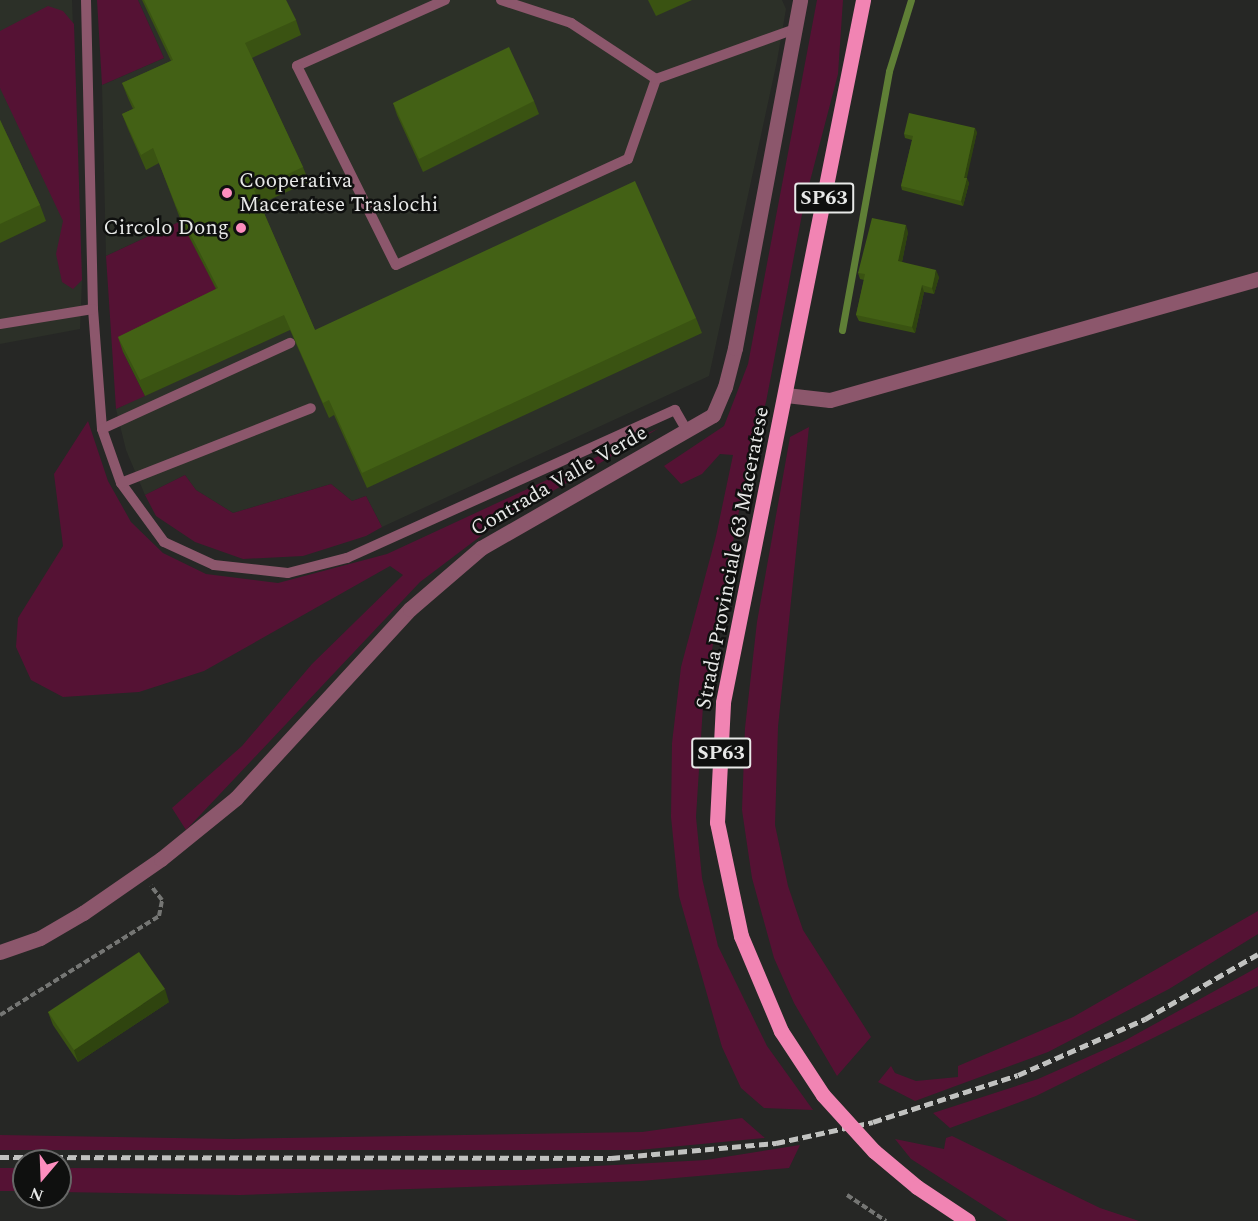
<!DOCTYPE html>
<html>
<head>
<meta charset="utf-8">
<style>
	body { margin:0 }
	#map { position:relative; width:1258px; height:1221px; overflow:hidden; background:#262725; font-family:Spectral,serif }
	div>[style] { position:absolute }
	.built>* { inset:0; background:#2c3028 }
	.green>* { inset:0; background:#551234 }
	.stream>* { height:7px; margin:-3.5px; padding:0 3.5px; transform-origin:3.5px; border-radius:3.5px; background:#5f7f36 }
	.path>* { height:4px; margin-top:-2px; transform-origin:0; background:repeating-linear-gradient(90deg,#757674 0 6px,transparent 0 9px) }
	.lane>* { height:10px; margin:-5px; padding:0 5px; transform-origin:5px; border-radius:5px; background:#8c576c }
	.street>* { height:15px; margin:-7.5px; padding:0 7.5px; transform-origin:7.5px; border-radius:7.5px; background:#8c576c }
	.primary>* { height:15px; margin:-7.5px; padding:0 7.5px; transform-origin:7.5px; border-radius:7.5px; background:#f184b3 }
	.rail>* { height:4.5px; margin-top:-2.25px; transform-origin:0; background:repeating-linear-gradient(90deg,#c1c2c0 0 9px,transparent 0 13.5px) }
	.primary-bridge>* { height:15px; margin:-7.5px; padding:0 7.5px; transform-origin:7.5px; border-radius:7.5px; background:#f184b3 }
	.wall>* { inset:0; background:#3a5312 }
	.shaded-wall>* { inset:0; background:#2f440f }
	.building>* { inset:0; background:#436115 }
	.dots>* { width:16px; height:16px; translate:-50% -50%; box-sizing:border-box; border:3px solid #0f100f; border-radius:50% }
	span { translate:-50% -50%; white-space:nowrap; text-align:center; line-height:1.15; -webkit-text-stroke:5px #0f100f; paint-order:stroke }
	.shield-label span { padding:2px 4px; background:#0f100f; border:2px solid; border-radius:4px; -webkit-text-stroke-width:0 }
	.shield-label { font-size:20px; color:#e8e9e8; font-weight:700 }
	.poi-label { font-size:21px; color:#e8e9e8 }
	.left { translate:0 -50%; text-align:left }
	.right { translate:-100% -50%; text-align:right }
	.street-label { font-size:21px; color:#e8e9e8 }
	.north { position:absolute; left:12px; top:1149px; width:60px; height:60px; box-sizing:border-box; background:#0f100f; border:2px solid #666766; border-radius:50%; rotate:199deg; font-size:16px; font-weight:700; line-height:24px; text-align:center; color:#e8e9e8 }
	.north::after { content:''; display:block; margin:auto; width:21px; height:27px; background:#fd8ebe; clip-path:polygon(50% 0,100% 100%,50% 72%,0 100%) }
</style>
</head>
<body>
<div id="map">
	<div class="built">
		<i style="clip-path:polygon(0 0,72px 0,82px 280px,80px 329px,0 344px)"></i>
		<i style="clip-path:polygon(138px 0,782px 0,786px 9px,777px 61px,709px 376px,382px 527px,366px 496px,352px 501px,331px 484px,233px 513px,196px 490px,185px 475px,145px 495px,126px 450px,116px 409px,145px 395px,123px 352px,181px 221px,106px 256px,102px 85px,164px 58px)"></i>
	</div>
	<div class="green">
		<i style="clip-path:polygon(97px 0,138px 0,164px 58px,102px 85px)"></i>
		<i style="clip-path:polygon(817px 0,843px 0,838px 74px,804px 204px,766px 402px,749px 460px,713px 644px,703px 706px,696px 817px,702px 878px,718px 946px,767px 1046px,813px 1110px,764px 1108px,741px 1088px,722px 1047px,679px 896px,671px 817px,672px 743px,681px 667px,716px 536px,733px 455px,720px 454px,702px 474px,681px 484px,664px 466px,724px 426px,748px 364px)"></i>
		<i style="clip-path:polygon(48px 6px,63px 11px,74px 24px,82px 280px,73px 289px,62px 282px,56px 254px,63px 221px,0 88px,0 31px)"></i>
		<i style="clip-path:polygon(181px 221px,224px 303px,123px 352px,145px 396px,116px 409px,106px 256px)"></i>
		<i style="clip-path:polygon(88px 421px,108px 481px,131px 522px,163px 553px,206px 574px,278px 583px,387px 554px,659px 428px,494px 526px,420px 582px,186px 830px,172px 808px,242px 746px,312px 664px,403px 575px,390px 566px,204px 671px,139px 692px,63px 697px,31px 680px,16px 647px,18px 618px,63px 546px,54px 474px)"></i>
		<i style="clip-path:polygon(809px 427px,778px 727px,775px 825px,788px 886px,803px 930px,871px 1037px,837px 1076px,794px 1003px,774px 958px,752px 878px,742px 810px,745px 728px,757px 622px,790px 437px)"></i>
		<i style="clip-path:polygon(185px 475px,196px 490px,233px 513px,331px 484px,352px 501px,366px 496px,382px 527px,366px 536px,303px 556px,243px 559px,195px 542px,156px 516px,145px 495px)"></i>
		<i style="clip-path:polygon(1258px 911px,1258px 934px,1169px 989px,1048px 1052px,915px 1101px,878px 1082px,891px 1066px,895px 1073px,916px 1081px,958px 1077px,958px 1066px,1073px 1017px)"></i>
		<i style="clip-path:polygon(1258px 967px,1258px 986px,1036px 1096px,950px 1128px,933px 1113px,1038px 1079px,1124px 1041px)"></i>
		<i style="clip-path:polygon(742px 1118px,765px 1138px,639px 1150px,0 1150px,0 1135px,232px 1139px,642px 1132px)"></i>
		<i style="clip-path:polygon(952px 1136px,1100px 1208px,1139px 1221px,1008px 1221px,911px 1159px,895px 1139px,944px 1149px,946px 1138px)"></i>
		<i style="clip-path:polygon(800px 1145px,789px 1168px,641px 1181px,240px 1195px,60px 1192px,60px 1168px,523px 1170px,706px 1160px)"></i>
		<i style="clip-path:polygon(0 1168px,24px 1168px,24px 1191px,0 1191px)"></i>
	</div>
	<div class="stream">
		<i style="left:842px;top:330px;width:263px;rotate:-79.7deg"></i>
		<i style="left:889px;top:71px;width:74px;rotate:-72.8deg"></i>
	</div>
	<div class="path">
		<i style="left:0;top:1015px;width:187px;rotate:-31.9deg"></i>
		<i style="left:159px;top:916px;width:16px;rotate:-79deg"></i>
		<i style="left:162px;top:900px;width:18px;rotate:-128deg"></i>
		<i style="left:847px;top:1195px;width:47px;rotate:33.7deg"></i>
	</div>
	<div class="lane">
		<i style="left:86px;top:0;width:309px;rotate:88.7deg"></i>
		<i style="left:93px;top:309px;width:120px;rotate:85.7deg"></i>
		<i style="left:102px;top:429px;width:57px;rotate:70.6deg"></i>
		<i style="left:121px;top:483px;width:73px;rotate:53.9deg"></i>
		<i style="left:164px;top:542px;width:55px;rotate:24.7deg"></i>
		<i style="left:214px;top:565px;width:74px;rotate:6.2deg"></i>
		<i style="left:288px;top:573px;width:61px;rotate:-14.3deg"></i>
		<i style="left:347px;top:558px;width:360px;rotate:-24.3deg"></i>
		<i style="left:675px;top:410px;width:24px;rotate:60deg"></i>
		<i style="left:445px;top:0;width:162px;rotate:156deg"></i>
		<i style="left:297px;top:66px;width:222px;rotate:63.6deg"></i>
		<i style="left:396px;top:265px;width:255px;rotate:-24.6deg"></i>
		<i style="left:628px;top:159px;width:85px;rotate:-70.7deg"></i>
		<i style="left:501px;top:0;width:74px;rotate:18.2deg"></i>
		<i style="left:571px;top:23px;width:102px;rotate:33.4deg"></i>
		<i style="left:656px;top:79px;width:148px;rotate:-19.8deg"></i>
		<i style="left:0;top:324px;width:94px;rotate:-9.2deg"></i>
		<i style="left:102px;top:429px;width:207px;rotate:-24.6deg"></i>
		<i style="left:121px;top:483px;width:204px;rotate:-21.5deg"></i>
	</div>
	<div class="street">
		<i style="left:786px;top:395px;width:44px;rotate:6.5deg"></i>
		<i style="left:830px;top:400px;width:445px;rotate:-15.8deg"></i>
		<i style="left:0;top:952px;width:42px;rotate:-19.3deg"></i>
		<i style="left:40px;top:938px;width:50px;rotate:-30.2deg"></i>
		<i style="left:83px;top:913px;width:95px;rotate:-34.7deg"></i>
		<i style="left:161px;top:859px;width:97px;rotate:-39.1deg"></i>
		<i style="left:236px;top:798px;width:257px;rotate:-47.4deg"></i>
		<i style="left:410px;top:609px;width:94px;rotate:-40.7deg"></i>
		<i style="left:481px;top:548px;width:267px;rotate:-29.8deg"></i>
		<i style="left:713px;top:415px;width:30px;rotate:-67deg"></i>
		<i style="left:725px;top:387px;width:40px;rotate:-75.6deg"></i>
		<i style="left:735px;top:348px;width:354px;rotate:-79.4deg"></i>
	</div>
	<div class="primary">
		<i style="left:823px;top:1095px;width:77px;rotate:-123.3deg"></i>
		<i style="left:781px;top:1031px;width:103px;rotate:-112.8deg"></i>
		<i style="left:741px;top:936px;width:116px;rotate:-101.9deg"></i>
		<i style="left:717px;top:822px;width:120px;rotate:-87.1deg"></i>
		<i style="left:723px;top:702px;width:716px;rotate:-78.72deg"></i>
		<i style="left:874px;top:1151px;width:56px;rotate:39.9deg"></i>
		<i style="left:917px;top:1187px;width:61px;rotate:33.7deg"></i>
	</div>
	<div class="rail">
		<i style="left:0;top:1157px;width:611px;rotate:0.09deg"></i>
		<i style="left:611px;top:1158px;width:166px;rotate:-5.2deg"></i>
		<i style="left:776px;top:1143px;width:99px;rotate:-12.2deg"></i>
		<i style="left:873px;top:1122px;width:152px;rotate:-18deg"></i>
		<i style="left:1018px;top:1075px;width:139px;rotate:-23.8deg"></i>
		<i style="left:1145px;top:1019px;width:130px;rotate:-29.9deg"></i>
	</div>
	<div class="primary-bridge">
		<i style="left:823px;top:1095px;width:76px;rotate:47.7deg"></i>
	</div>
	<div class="wall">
		<i style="clip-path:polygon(142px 0,286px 0,296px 20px,301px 35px,252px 58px,303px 167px,309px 182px,260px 204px,315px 330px,696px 318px,702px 333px,367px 488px,334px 415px,329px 418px,290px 330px,145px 396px,123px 352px,118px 337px,216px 289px,181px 221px,159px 163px,146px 170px,128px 129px,122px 114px,133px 109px,128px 98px,122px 83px,171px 61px)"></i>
		<i style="clip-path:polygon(648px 0,692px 0,656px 16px)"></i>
		<i style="clip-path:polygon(534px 101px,539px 114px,423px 172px,397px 115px,393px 103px)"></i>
		<i style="clip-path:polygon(0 120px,40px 205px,46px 221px,0 243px)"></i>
		<i style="clip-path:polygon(977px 132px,966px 178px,969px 183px,963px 206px,902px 190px,901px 186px,912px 140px,905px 138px,904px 134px)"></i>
		<i style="clip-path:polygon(908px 232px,902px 262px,939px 277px,934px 294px,924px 292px,915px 333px,859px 321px,856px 315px,864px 280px,860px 279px,858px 273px)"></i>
		<i style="clip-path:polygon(169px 1002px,78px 1062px,53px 1025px,48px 1012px)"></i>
	</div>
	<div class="shaded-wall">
		<i style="clip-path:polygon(975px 128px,977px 132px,966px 182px,964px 178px)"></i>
		<i style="clip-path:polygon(967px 178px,969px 183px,963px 206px,961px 201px)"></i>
		<i style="clip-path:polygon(906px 225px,908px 232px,901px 267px,898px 261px)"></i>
		<i style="clip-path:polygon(936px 270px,939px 277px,934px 294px,932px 288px)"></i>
		<i style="clip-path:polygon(922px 285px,924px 292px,915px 333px,912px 327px)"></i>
		<i style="clip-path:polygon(165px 989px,169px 1002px,78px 1062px,74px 1050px)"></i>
	</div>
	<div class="building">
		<i style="clip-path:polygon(144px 0,286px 0,296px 20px,245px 43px,303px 167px,254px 190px,315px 330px,635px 181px,696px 318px,362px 473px,329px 400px,323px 403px,284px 315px,140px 380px,118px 337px,218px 288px,176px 206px,153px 148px,141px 155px,122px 114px,135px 108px,122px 83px,173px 60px)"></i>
		<i style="clip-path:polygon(509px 47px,534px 101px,419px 159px,393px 103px)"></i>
		<i style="clip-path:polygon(909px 113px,975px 128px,964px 178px,967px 178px,961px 201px,901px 186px,913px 136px,904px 134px)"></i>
		<i style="clip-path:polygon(0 120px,40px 205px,0 224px)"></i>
		<i style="clip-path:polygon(872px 218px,906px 225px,898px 261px,936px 270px,932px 288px,922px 285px,912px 327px,856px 315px,865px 274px,858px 273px)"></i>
		<i style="clip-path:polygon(139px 952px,165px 989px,74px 1050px,48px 1012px)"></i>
	</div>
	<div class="dots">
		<i style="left:227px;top:193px;background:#fd8ebe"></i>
		<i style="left:241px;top:228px;background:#fd8ebe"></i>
	</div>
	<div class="shield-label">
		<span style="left:824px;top:198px">SP63</span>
		<span style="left:721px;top:753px">SP63</span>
	</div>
	<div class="poi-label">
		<span class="left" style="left:239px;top:193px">Cooperativa<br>Maceratese Traslochi</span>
		<span class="right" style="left:229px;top:228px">Circolo Dong</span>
	</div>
	<div class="street-label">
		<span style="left:559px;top:481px;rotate:-30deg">Contrada Valle Verde</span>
		<span style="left:733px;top:558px;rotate:-79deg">Strada Provinciale 63 Maceratese</span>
	</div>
	<div class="north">N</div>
</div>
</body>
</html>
